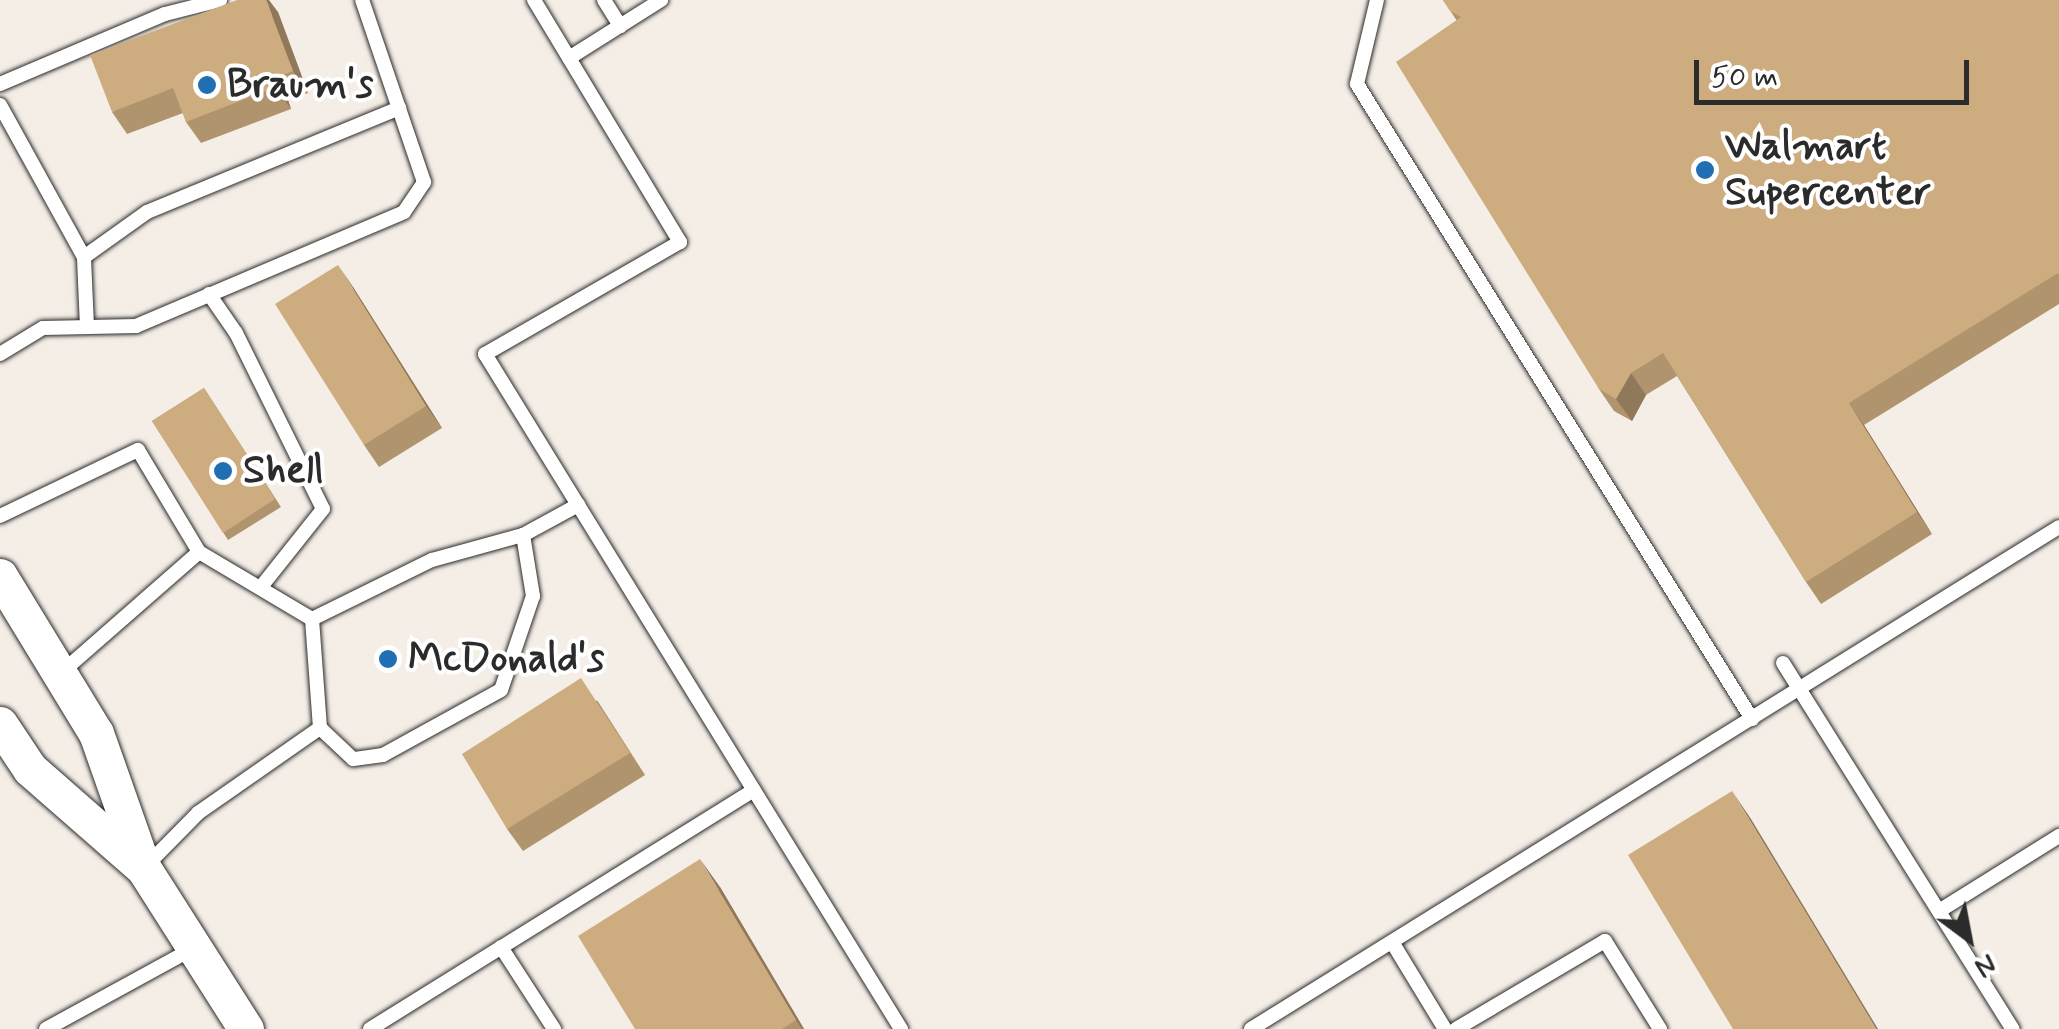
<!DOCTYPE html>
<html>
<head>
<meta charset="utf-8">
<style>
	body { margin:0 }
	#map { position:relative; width:2059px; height:1029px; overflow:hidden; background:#f5eee6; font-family:Mynerve,sans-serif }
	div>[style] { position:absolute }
	.roads { filter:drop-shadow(0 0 2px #2b2b2b) drop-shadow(0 0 2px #2b2b2b) }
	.service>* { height:14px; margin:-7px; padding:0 7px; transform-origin:7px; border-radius:7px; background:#fff }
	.tertiary>* { height:35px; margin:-17.5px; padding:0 17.5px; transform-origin:17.5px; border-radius:17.5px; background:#fff }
	.wall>* { inset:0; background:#b0946e }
	.shaded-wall>* { inset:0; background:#90785a }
	.building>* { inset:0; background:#cdac80 }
	.dots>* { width:28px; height:28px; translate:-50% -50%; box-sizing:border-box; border:5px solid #fff; border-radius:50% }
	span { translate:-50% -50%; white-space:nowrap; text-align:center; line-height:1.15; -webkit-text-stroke:8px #fff; paint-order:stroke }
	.poi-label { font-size:40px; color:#2b2b2b; font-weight:700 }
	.left { translate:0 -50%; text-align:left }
	.north { position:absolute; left:1919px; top:889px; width:100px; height:100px; -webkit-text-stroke:8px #fff; paint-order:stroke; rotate:148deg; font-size:28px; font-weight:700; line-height:40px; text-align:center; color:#2b2b2b }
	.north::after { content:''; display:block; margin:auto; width:35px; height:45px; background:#2b2b2b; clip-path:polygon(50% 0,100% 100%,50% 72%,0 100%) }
	.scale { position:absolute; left:1694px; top:60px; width:275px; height:45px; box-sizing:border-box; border:5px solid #2b2b2b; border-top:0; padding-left:12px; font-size:30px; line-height:35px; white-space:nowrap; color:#2b2b2b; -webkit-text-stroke:8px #fff; paint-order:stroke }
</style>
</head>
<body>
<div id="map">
	<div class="roads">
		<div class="service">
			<i style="left:534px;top:0;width:283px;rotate:58.9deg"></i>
			<i style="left:680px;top:242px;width:225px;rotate:150.1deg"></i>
			<i style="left:485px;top:354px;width:793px;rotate:58.35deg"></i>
			<i style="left:604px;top:0;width:31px;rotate:58deg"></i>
			<i style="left:1377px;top:0;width:86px;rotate:103.4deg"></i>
			<i style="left:1357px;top:84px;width:748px;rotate:58.12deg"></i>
			<i style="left:569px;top:58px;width:109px;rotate:-32.2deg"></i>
			<i style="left:0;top:84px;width:179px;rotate:-23deg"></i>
			<i style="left:165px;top:14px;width:57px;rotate:-14.3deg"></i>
			<i style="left:0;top:105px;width:174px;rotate:61.1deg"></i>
			<i style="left:209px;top:294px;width:47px;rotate:55.3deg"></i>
			<i style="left:236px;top:333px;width:196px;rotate:63.7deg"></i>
			<i style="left:323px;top:509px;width:100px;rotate:128.5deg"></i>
			<i style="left:87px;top:327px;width:70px;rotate:-92.5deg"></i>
			<i style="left:84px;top:257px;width:77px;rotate:-35.5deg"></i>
			<i style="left:147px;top:212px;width:273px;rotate:-22.4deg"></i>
			<i style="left:0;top:354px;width:50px;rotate:-31.2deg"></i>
			<i style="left:43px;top:328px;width:93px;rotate:-1.2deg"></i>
			<i style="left:136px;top:326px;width:291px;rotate:-23deg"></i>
			<i style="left:404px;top:212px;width:36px;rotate:-56deg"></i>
			<i style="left:424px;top:182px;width:192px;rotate:-108.8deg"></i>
			<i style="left:0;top:516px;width:153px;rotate:-25.6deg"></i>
			<i style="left:138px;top:450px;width:119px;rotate:59.1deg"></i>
			<i style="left:523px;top:535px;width:62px;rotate:80.7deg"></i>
			<i style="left:533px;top:596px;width:99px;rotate:108.8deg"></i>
			<i style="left:501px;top:690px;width:135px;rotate:151.2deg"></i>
			<i style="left:383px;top:755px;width:30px;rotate:172deg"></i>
			<i style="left:353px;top:759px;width:45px;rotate:-136.8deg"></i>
			<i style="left:320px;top:728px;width:109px;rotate:-94.2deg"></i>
			<i style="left:312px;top:619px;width:134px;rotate:-26.2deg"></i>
			<i style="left:432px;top:560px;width:94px;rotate:-15.4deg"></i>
			<i style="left:523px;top:535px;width:63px;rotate:-28.6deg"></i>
			<i style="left:1783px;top:663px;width:432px;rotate:57.9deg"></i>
			<i style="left:62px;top:672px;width:182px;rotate:-41.2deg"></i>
			<i style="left:199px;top:552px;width:131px;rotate:30.7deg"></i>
			<i style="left:145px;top:867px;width:76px;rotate:-45.5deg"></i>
			<i style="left:198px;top:813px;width:149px;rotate:-34.9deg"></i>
			<i style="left:1939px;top:911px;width:142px;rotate:-32deg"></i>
			<i style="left:1392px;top:942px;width:102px;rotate:58.7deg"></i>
			<i style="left:501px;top:947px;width:98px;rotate:57.1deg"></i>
			<i style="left:46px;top:1029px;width:169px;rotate:-28.7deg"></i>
			<i style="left:370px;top:1029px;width:452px;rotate:-31.9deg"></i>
			<i style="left:1251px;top:1029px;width:951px;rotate:-31.85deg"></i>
			<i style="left:1456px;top:1029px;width:173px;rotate:-30.6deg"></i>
			<i style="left:1605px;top:941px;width:104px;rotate:58deg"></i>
		</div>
		<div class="tertiary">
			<i style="left:0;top:576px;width:184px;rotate:58.6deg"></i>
			<i style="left:96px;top:733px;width:144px;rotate:70.6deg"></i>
			<i style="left:144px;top:869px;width:190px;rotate:57.5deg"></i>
			<i style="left:0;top:724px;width:54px;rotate:56.3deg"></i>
			<i style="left:30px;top:769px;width:150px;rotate:41.2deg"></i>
		</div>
	</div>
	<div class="wall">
		<i style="clip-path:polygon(1443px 0,2059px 0,2059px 304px,1864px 425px,1932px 534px,1821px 604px,1806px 582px,1677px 376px,1646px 395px,1632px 421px,1614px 411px,1599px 389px,1457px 21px)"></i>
		<i style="clip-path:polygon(278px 12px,308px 93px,288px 100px,291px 109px,201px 143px,186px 122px,183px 113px,127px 134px,112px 112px)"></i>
		<i style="clip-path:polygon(353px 287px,442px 428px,379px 467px,364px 445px)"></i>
		<i style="clip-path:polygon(204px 388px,281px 507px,228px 540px,152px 421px)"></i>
		<i style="clip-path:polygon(597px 700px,645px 775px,523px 851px,507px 829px)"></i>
		<i style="clip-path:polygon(720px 887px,804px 1029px,635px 1029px)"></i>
	</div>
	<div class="shaded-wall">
		<i style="clip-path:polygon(266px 0,269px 0,278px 12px,308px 93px,293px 71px)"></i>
		<i style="clip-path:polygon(273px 79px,288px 100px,291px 109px,276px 87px)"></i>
		<i style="clip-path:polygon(338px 265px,353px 287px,442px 428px,426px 406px)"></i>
		<i style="clip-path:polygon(1631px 373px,1646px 395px,1632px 421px,1616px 399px)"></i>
		<i style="clip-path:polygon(1849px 403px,1864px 425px,1932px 534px,1917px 512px)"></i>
		<i style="clip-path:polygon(1732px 791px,1751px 819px,1878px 1029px,1876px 1029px)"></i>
		<i style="clip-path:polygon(700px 859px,720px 887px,804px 1029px,802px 1029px,796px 1020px)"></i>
	</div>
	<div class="building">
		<i style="clip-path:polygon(237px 0,266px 0,293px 71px,273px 79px,276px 87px,186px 122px,173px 88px,112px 112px,90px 55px)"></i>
		<i style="clip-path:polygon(1443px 0,2059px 0,2059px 275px,2058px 273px,1849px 403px,1917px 512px,1806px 582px,1663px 353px,1631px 373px,1616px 399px,1599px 389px,1396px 62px,1461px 17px,1450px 11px)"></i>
		<i style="clip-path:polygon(338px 265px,426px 406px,364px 445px,275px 304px)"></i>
		<i style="clip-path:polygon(204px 388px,275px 499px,223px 533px,152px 421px)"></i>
		<i style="clip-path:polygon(581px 678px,630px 753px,507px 829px,462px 754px)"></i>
		<i style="clip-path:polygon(1732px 791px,1876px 1029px,1733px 1029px,1628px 855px)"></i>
		<i style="clip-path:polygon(700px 859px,796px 1020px,782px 1029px,635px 1029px,578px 936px)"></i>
	</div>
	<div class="dots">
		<i style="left:207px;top:85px;background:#1f6fb2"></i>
		<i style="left:1705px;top:170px;background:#1f6fb2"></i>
		<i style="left:223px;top:471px;background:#1f6fb2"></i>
		<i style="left:388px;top:659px;background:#1f6fb2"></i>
	</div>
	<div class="poi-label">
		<span class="left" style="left:227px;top:85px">Braum's</span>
		<span class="left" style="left:1725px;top:170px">Walmart<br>Supercenter</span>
		<span class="left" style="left:243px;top:471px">Shell</span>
		<span class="left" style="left:408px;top:659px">McDonald's</span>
	</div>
	<div class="north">N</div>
	<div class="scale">50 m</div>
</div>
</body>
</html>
